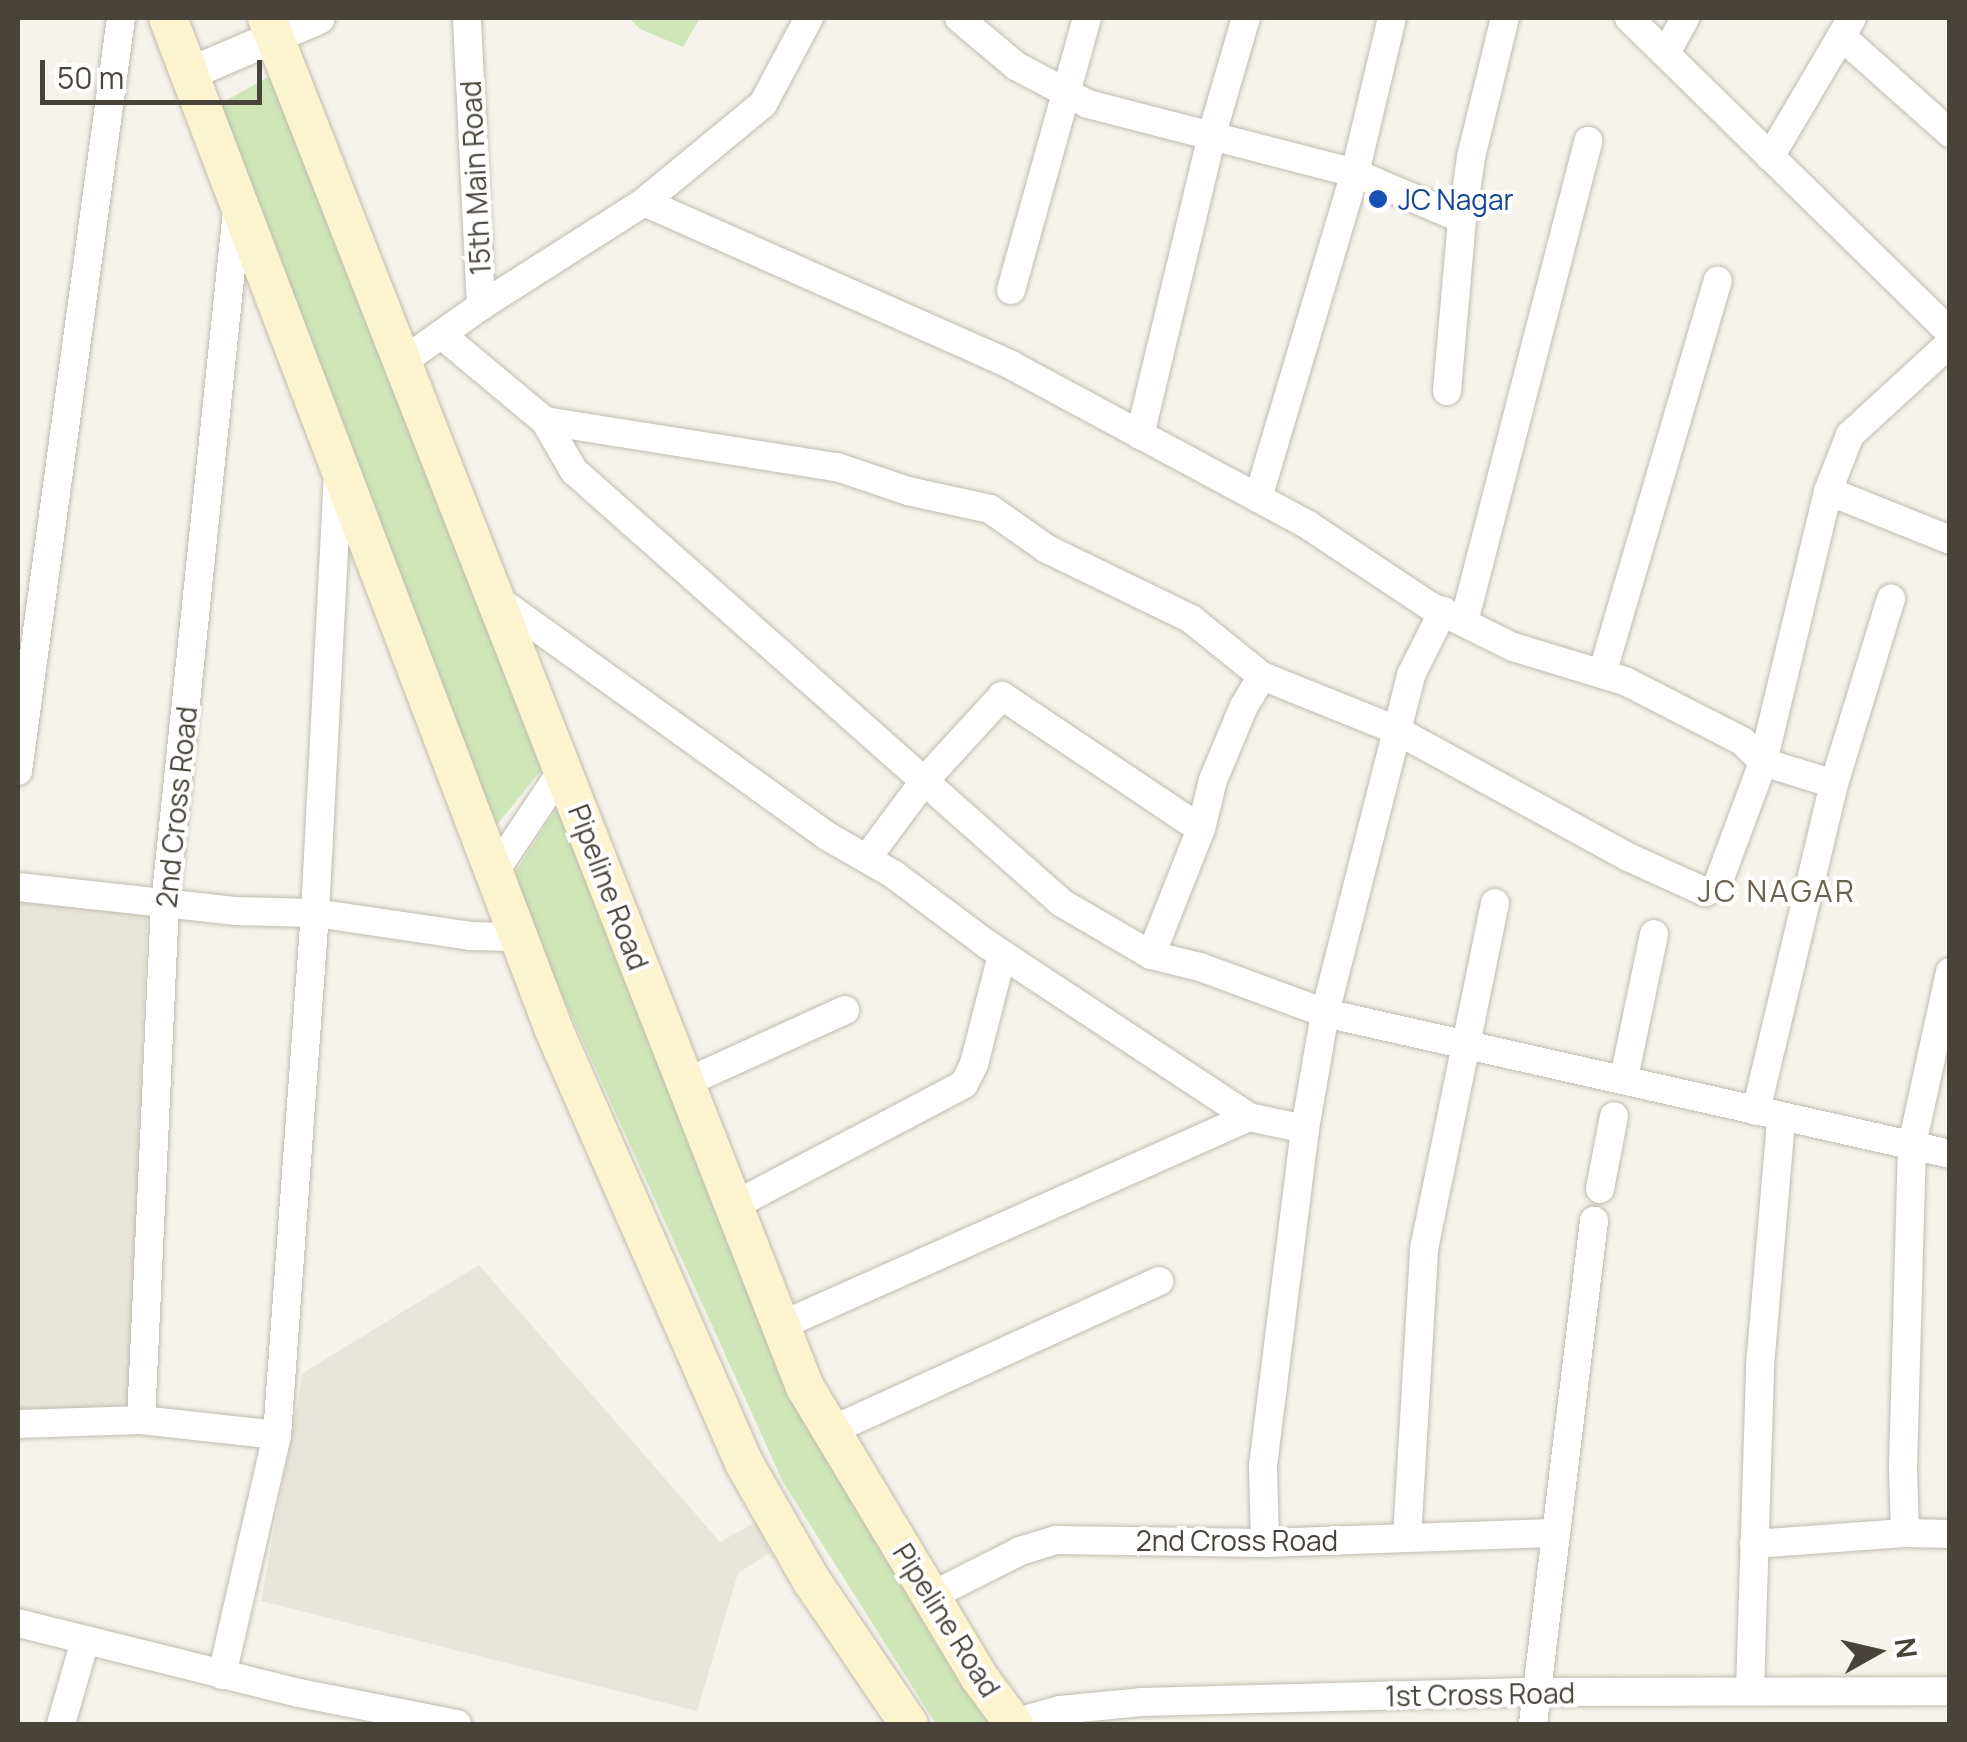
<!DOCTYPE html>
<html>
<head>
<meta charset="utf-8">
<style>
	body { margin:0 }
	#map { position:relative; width:1967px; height:1742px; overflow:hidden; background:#f5f3ec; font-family:Manrope,sans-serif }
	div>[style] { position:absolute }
	.residential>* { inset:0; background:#e8e5da }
	.green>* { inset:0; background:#cee6b8 }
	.roads { filter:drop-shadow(0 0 2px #c0bbaf) drop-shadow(0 0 2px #c0bbaf) }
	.minor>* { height:28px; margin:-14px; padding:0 14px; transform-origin:14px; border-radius:14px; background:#fff }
	.tertiary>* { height:32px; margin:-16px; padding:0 16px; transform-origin:16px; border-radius:16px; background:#fff }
	.secondary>* { height:38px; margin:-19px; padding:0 19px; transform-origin:19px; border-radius:19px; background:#fbf4cf }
	.dots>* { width:28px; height:28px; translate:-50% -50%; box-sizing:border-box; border:5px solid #fff; border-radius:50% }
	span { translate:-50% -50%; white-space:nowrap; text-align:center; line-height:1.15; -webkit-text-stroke:8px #fff; paint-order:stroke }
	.street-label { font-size:28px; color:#49443a }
	.transit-label { font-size:28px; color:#164399 }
	.left { translate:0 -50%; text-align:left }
	.neighbourhood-label { font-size:30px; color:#6b6251; letter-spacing:2.5px }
	.frame { position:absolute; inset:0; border:20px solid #49443a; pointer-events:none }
	.north { position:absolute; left:1827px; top:1602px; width:100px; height:100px; -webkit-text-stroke:8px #fff; paint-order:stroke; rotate:82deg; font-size:28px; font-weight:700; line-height:40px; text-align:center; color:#49443a }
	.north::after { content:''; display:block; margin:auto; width:35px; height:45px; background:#49443a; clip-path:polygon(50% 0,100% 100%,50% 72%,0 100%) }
	.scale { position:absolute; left:40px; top:60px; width:222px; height:45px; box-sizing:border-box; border:5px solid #49443a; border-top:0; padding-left:12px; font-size:30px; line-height:35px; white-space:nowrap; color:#49443a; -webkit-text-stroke:8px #fff; paint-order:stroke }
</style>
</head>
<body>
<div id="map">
	<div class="residential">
		<i style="clip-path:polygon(18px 902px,147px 915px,129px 1410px,18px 1416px)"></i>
		<i style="clip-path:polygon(479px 1265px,720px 1542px,756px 1522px,770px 1553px,738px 1573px,697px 1711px,261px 1601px,303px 1373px)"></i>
	</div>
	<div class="green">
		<i style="clip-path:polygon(629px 18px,700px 18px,683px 47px,640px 29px)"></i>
		<i style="clip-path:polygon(272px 75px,543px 768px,496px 826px,218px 105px)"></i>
		<i style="clip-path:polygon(558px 806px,802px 1406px,999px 1724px,936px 1724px,783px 1482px,510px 880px)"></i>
	</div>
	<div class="roads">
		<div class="minor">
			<i style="left:959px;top:18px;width:75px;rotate:40.1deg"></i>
			<i style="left:1016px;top:66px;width:81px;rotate:27.8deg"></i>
			<i style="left:1088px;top:104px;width:276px;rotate:14.5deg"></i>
			<i style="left:1355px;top:173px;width:116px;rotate:23.3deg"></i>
			<i style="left:1462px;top:219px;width:63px;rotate:-81.7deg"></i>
			<i style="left:1471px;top:157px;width:143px;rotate:-76.3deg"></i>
			<i style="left:1629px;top:18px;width:449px;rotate:44.4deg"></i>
			<i style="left:1841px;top:36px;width:146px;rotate:41.7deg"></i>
			<i style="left:1667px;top:51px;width:38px;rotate:-61deg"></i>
			<i style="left:1770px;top:157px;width:161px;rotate:-59.5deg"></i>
			<i style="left:644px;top:202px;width:402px;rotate:23.9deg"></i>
			<i style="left:1011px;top:365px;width:337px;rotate:28.3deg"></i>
			<i style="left:1308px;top:525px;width:146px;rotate:33.6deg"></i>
			<i style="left:1430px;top:606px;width:93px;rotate:26.3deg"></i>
			<i style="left:1513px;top:647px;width:117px;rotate:16.9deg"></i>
			<i style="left:1625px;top:681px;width:131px;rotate:27.1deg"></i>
			<i style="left:1742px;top:741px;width:30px;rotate:45deg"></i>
			<i style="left:1763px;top:762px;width:279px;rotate:-76.5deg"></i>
			<i style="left:1828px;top:491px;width:131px;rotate:21.9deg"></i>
			<i style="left:1011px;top:290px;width:282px;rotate:-74.4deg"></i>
			<i style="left:481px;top:306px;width:193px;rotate:-32.5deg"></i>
			<i style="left:644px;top:202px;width:154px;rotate:-39.5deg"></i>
			<i style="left:763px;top:104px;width:98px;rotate:-61.9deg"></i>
			<i style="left:443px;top:336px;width:133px;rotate:39.8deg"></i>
			<i style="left:545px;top:421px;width:58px;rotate:59.9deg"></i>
			<i style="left:574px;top:471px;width:652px;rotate:41.52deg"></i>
			<i style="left:1062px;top:903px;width:103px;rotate:30.3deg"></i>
			<i style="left:1151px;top:955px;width:50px;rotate:13.8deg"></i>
			<i style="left:1200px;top:967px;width:133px;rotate:20.2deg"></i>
			<i style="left:1325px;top:1013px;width:641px;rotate:12.71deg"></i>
			<i style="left:405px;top:360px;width:93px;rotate:-35.4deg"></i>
			<i style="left:481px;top:306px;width:288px;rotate:-92.8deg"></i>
			<i style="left:1447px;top:391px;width:173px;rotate:-85deg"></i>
			<i style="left:545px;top:421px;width:296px;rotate:9deg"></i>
			<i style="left:837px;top:467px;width:75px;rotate:18.7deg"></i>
			<i style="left:908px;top:491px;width:84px;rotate:12.4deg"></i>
			<i style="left:990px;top:509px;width:70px;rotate:35.1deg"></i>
			<i style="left:1047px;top:549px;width:160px;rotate:25.9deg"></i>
			<i style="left:1191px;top:619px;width:91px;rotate:38.8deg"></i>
			<i style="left:1262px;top:676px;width:144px;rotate:21.9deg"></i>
			<i style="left:1396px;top:730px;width:264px;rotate:28.7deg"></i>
			<i style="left:1628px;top:857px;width:85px;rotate:24.4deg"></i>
			<i style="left:1705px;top:892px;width:13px;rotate:-27deg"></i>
			<i style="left:1717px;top:886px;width:132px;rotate:-69.6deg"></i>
			<i style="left:1763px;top:762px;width:74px;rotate:17.2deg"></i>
			<i style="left:1140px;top:435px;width:309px;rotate:-76.5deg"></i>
			<i style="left:1212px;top:134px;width:121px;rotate:-73.7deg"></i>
			<i style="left:1828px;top:491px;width:60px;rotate:-68.6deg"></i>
			<i style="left:1850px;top:435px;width:136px;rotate:-42.6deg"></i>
			<i style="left:1258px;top:498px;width:339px;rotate:-73.4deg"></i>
			<i style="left:1355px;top:173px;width:159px;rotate:-76.6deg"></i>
			<i style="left:500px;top:601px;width:403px;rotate:35.7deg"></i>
			<i style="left:827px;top:836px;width:76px;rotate:29.9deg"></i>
			<i style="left:893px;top:874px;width:119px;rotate:36.8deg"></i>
			<i style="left:988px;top:945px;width:313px;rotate:33.4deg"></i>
			<i style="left:1249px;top:1117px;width:57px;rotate:12.1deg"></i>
			<i style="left:1464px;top:622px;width:497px;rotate:-75.5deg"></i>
			<i style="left:1602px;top:674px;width:410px;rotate:-73.6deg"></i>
			<i style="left:18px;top:771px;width:760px;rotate:-82.21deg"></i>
			<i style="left:867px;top:858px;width:97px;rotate:-53.4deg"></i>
			<i style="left:925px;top:780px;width:114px;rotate:-47.5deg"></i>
			<i style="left:1002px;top:696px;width:239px;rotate:33.8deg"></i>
			<i style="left:493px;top:874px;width:126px;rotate:-56.3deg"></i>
			<i style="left:18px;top:887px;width:218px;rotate:6.3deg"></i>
			<i style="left:235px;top:911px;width:80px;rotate:1.4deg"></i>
			<i style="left:315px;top:913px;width:157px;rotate:8.4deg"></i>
			<i style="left:470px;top:936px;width:45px;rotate:1.3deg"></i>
			<i style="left:1151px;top:955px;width:136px;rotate:-68.4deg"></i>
			<i style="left:1201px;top:829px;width:50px;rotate:-76.2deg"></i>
			<i style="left:1213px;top:780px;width:80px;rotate:-67.3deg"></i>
			<i style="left:1244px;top:706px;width:35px;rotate:-59deg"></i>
			<i style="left:1950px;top:972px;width:177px;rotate:102.4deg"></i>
			<i style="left:1912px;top:1145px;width:323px;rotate:91.6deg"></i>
			<i style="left:1903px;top:1468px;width:65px;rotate:88.2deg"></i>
			<i style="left:1905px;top:1533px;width:45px;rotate:1.3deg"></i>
			<i style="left:1624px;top:1078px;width:147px;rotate:-78.2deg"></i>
			<i style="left:685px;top:1083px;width:176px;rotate:-24.5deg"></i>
			<i style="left:1756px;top:1111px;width:336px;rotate:-76.6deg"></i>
			<i style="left:1834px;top:784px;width:194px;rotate:-72.9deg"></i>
			<i style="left:1600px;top:1189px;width:74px;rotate:-79.1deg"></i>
			<i style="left:733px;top:1206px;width:261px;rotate:-27.8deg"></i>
			<i style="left:964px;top:1084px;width:22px;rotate:-63deg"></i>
			<i style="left:974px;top:1064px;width:113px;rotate:-75.6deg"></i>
			<i style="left:780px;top:1326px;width:513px;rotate:-24.02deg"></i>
			<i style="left:141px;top:1420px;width:517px;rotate:-87.34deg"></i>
			<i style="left:165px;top:904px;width:697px;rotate:-84.07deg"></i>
			<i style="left:18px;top:1424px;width:123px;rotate:-1.9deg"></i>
			<i style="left:141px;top:1420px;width:137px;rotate:6.3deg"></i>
			<i style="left:277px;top:1435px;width:523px;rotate:-85.84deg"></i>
			<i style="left:315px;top:913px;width:440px;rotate:-87deg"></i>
			<i style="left:828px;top:1432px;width:364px;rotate:-24.5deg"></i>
			<i style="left:1407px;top:1538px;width:289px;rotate:-86.6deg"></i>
			<i style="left:1424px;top:1249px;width:353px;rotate:-78.4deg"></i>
			<i style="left:1265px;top:1543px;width:77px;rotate:-91.5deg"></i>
			<i style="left:1263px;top:1466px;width:340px;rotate:-82.9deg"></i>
			<i style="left:1305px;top:1129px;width:118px;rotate:-80.2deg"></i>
			<i style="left:1325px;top:1013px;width:349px;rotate:-75.7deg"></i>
			<i style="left:1411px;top:675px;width:72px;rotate:-63.4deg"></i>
			<i style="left:1754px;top:1544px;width:151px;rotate:-4.2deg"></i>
			<i style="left:931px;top:1596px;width:100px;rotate:-26.8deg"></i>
			<i style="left:1020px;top:1551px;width:38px;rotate:-17deg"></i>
			<i style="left:1056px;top:1540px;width:209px;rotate:0.8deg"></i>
			<i style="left:1265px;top:1543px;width:290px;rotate:-2deg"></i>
			<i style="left:18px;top:1623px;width:290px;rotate:14deg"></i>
			<i style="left:299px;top:1693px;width:161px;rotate:11.1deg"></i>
			<i style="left:222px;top:1675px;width:246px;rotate:-77.1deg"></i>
			<i style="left:1750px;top:1690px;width:324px;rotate:-88.2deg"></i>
			<i style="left:1760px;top:1366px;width:248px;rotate:-85.1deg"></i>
			<i style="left:1013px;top:1723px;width:49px;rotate:-15.5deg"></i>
			<i style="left:1060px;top:1710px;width:81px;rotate:-5.6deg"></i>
			<i style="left:1141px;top:1702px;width:395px;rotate:-1.5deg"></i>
			<i style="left:1536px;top:1692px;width:414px;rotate:-0.1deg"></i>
			<i style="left:61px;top:1724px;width:86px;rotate:-73.9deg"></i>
			<i style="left:1533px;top:1724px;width:507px;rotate:-83.09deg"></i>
		</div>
		<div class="tertiary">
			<i style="left:191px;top:73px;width:139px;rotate:-23.3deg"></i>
		</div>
		<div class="secondary">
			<i style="left:168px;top:18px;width:1083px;rotate:69.12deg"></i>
			<i style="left:554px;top:1030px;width:473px;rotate:66.3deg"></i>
			<i style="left:744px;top:1463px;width:135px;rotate:60.2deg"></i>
			<i style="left:811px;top:1580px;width:174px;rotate:55.8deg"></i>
			<i style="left:267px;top:18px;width:1471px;rotate:68.55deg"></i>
			<i style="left:805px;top:1387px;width:338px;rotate:59deg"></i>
			<i style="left:979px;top:1677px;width:59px;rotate:53.3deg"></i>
		</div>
	</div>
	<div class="dots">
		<i style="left:1378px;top:199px;background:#1a4fb4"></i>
	</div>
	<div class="street-label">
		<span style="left:475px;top:178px;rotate:-93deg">15th Main Road</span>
		<span style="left:176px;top:807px;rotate:-84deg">2nd Cross Road</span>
		<span style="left:609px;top:887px;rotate:69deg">Pipeline Road</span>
		<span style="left:1237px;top:1540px">2nd Cross Road</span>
		<span style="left:947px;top:1620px;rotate:58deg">Pipeline Road</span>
		<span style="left:1480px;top:1694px;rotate:-1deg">1st Cross Road</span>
	</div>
	<div class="transit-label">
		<span class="left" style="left:1398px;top:199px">JC Nagar</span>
	</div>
	<div class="neighbourhood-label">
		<span style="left:1777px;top:891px">JC NAGAR</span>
	</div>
	<div class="frame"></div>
	<div class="north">N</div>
	<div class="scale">50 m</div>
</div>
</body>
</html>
